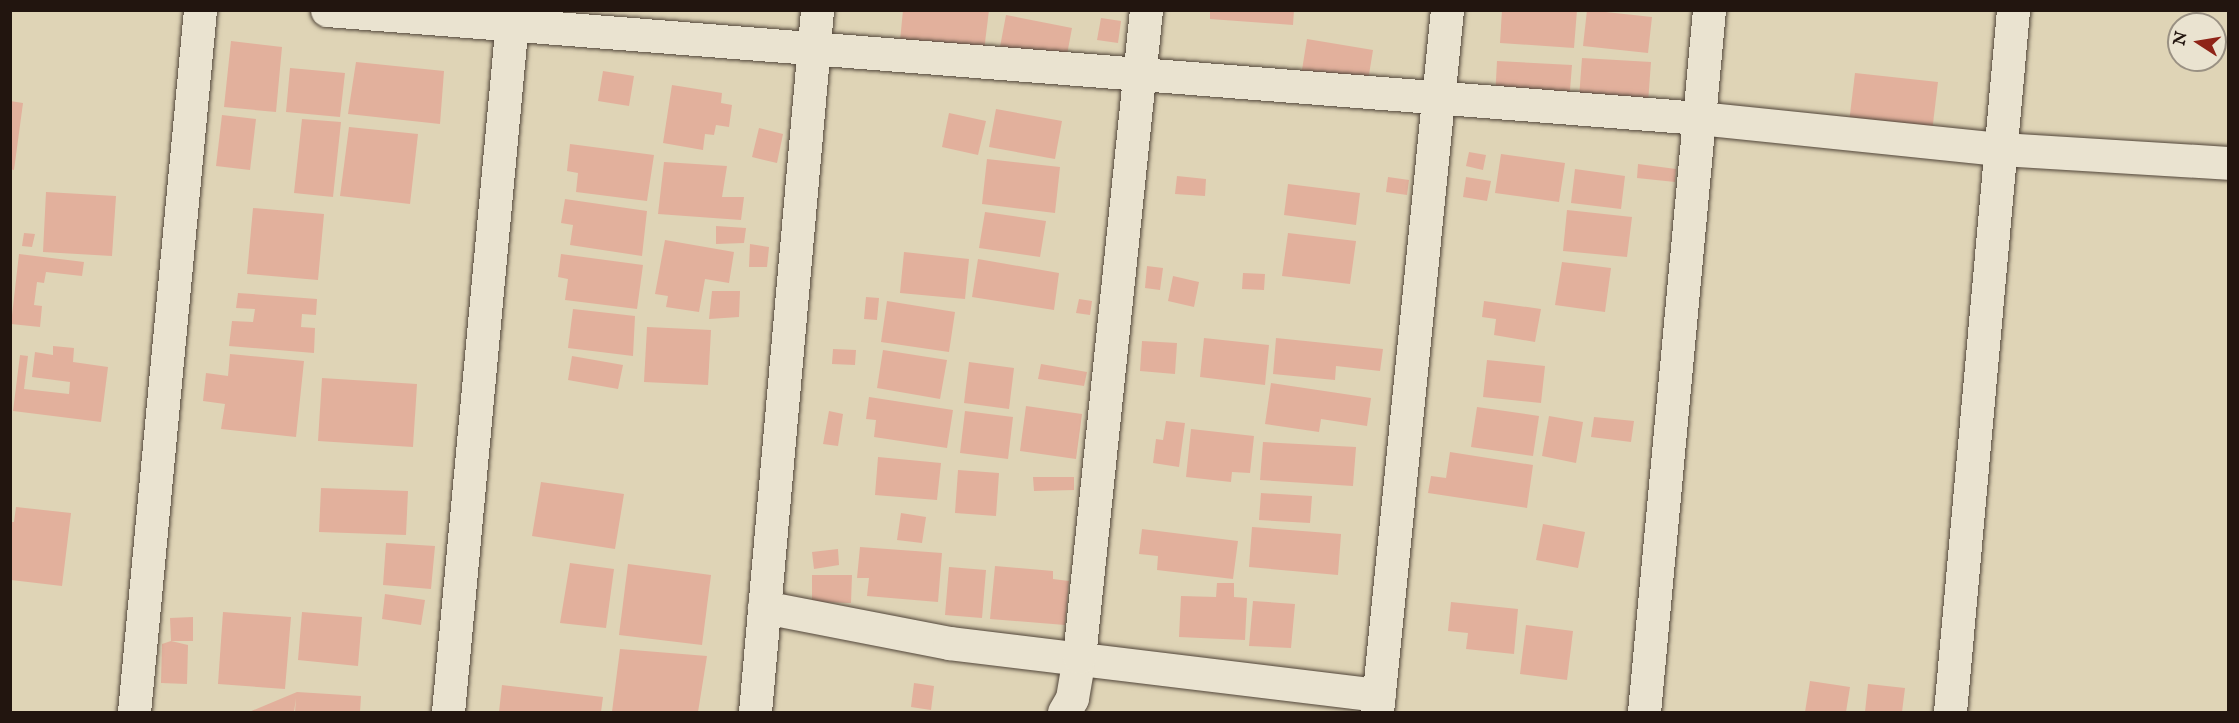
<!DOCTYPE html>
<html>
<head>
<meta charset="utf-8">
<style>
	body { margin:0 }
	#map { position:relative; width:2239px; height:723px; overflow:hidden; background:#dfd4b6; font-family:"IM FELL English",serif }
	div>[style] { position:absolute }
	.building>* { inset:0; background:#e2b09c }
	.roads { filter:drop-shadow(0 0 2px #514539) drop-shadow(0 0 2px #514539) }
	.minor>* { height:33px; margin:-16.5px; padding:0 16.5px; transform-origin:16.5px; border-radius:16.5px; background:#eae3d0 }
	span { translate:-50% -50%; white-space:nowrap; text-align:center; line-height:1.15; -webkit-text-stroke:5px #eae3d0; paint-order:stroke }
	.frame { position:absolute; inset:0; border:12px solid #22150f; pointer-events:none }
	.north { position:absolute; left:2167px; top:12px; width:60px; height:60px; box-sizing:border-box; background:#eae3d0; border:2px solid #9a9183; border-radius:50%; rotate:282deg; font-size:16px; font-weight:700; line-height:24px; text-align:center; color:#22150f }
	.north::after { content:''; display:block; margin:auto; width:21px; height:27px; background:#8f2418; clip-path:polygon(50% 0,100% 100%,50% 72%,0 100%) }
</style>
</head>
<body>
<div id="map">
	<div class="building">
		<i style="clip-path:polygon(903px 10px,989px 10px,984px 51px,900px 41px)"></i>
		<i style="clip-path:polygon(1210px 10px,1294px 10px,1293px 25px,1210px 19px)"></i>
		<i style="clip-path:polygon(1502px 10px,1577px 10px,1574px 48px,1500px 43px)"></i>
		<i style="clip-path:polygon(1587px 10px,1652px 17px,1648px 53px,1583px 46px)"></i>
		<i style="clip-path:polygon(1006px 15px,1072px 28px,1066px 60px,1000px 47px)"></i>
		<i style="clip-path:polygon(1101px 18px,1121px 21px,1118px 43px,1097px 40px)"></i>
		<i style="clip-path:polygon(1307px 39px,1373px 50px,1367px 87px,1301px 76px)"></i>
		<i style="clip-path:polygon(231px 41px,282px 47px,276px 112px,224px 107px)"></i>
		<i style="clip-path:polygon(1582px 58px,1651px 62px,1648px 103px,1579px 98px)"></i>
		<i style="clip-path:polygon(1497px 61px,1572px 65px,1569px 103px,1495px 99px)"></i>
		<i style="clip-path:polygon(356px 62px,444px 71px,440px 124px,348px 114px)"></i>
		<i style="clip-path:polygon(290px 68px,345px 73px,340px 117px,286px 112px)"></i>
		<i style="clip-path:polygon(603px 71px,634px 76px,629px 106px,598px 101px)"></i>
		<i style="clip-path:polygon(1855px 73px,1938px 82px,1931px 140px,1848px 131px)"></i>
		<i style="clip-path:polygon(672px 85px,722px 93px,721px 103px,732px 105px,729px 127px,716px 125px,714px 135px,705px 134px,703px 150px,663px 143px)"></i>
		<i style="clip-path:polygon(10px 101px,23px 103px,14px 170px,10px 169px)"></i>
		<i style="clip-path:polygon(996px 109px,1062px 121px,1055px 159px,989px 147px)"></i>
		<i style="clip-path:polygon(949px 113px,986px 121px,978px 155px,942px 147px)"></i>
		<i style="clip-path:polygon(222px 115px,256px 119px,250px 170px,216px 166px)"></i>
		<i style="clip-path:polygon(302px 119px,341px 122px,333px 197px,294px 193px)"></i>
		<i style="clip-path:polygon(349px 127px,418px 134px,410px 204px,340px 196px)"></i>
		<i style="clip-path:polygon(759px 128px,783px 134px,777px 163px,752px 157px)"></i>
		<i style="clip-path:polygon(570px 144px,654px 155px,647px 201px,576px 192px,578px 173px,567px 171px)"></i>
		<i style="clip-path:polygon(1469px 152px,1486px 155px,1483px 170px,1466px 166px)"></i>
		<i style="clip-path:polygon(1501px 154px,1565px 163px,1559px 202px,1495px 193px)"></i>
		<i style="clip-path:polygon(987px 159px,1060px 167px,1055px 213px,982px 204px)"></i>
		<i style="clip-path:polygon(664px 162px,727px 166px,722px 197px,744px 197px,741px 220px,658px 214px)"></i>
		<i style="clip-path:polygon(1638px 164px,1676px 169px,1675px 182px,1637px 178px)"></i>
		<i style="clip-path:polygon(1575px 169px,1625px 176px,1621px 209px,1571px 203px)"></i>
		<i style="clip-path:polygon(1177px 176px,1206px 179px,1205px 196px,1175px 194px)"></i>
		<i style="clip-path:polygon(1388px 177px,1409px 180px,1407px 195px,1386px 192px)"></i>
		<i style="clip-path:polygon(1466px 177px,1491px 181px,1487px 201px,1463px 197px)"></i>
		<i style="clip-path:polygon(1288px 184px,1360px 193px,1356px 225px,1284px 215px)"></i>
		<i style="clip-path:polygon(46px 192px,116px 196px,112px 256px,43px 252px)"></i>
		<i style="clip-path:polygon(565px 199px,647px 211px,642px 256px,570px 245px,573px 225px,561px 223px)"></i>
		<i style="clip-path:polygon(253px 208px,324px 214px,318px 280px,247px 274px)"></i>
		<i style="clip-path:polygon(1567px 210px,1632px 217px,1627px 257px,1563px 251px)"></i>
		<i style="clip-path:polygon(985px 212px,1046px 221px,1040px 257px,979px 248px)"></i>
		<i style="clip-path:polygon(716px 226px,746px 228px,744px 243px,716px 244px)"></i>
		<i style="clip-path:polygon(24px 233px,35px 234px,32px 247px,22px 246px)"></i>
		<i style="clip-path:polygon(1288px 233px,1356px 241px,1350px 284px,1282px 276px)"></i>
		<i style="clip-path:polygon(665px 240px,734px 252px,729px 283px,705px 279px,699px 312px,666px 307px,668px 296px,655px 294px)"></i>
		<i style="clip-path:polygon(750px 244px,769px 247px,767px 267px,749px 267px)"></i>
		<i style="clip-path:polygon(904px 252px,969px 259px,965px 299px,900px 293px)"></i>
		<i style="clip-path:polygon(19px 254px,84px 262px,82px 276px,46px 272px,44px 283px,37px 282px,34px 305px,42px 306px,40px 327px,11px 324px)"></i>
		<i style="clip-path:polygon(561px 254px,643px 265px,637px 309px,565px 300px,568px 279px,558px 277px)"></i>
		<i style="clip-path:polygon(978px 259px,1059px 273px,1054px 310px,972px 297px)"></i>
		<i style="clip-path:polygon(1562px 262px,1611px 268px,1605px 312px,1555px 305px)"></i>
		<i style="clip-path:polygon(1147px 266px,1163px 268px,1160px 290px,1145px 288px)"></i>
		<i style="clip-path:polygon(1243px 273px,1265px 274px,1264px 290px,1242px 289px)"></i>
		<i style="clip-path:polygon(1173px 276px,1199px 282px,1194px 307px,1168px 301px)"></i>
		<i style="clip-path:polygon(712px 291px,740px 291px,739px 317px,709px 319px)"></i>
		<i style="clip-path:polygon(238px 293px,317px 299px,316px 315px,302px 314px,301px 327px,315px 328px,314px 353px,229px 346px,232px 321px,253px 322px,255px 309px,236px 308px)"></i>
		<i style="clip-path:polygon(866px 297px,879px 298px,877px 320px,864px 319px)"></i>
		<i style="clip-path:polygon(1079px 299px,1092px 301px,1090px 315px,1076px 313px)"></i>
		<i style="clip-path:polygon(887px 301px,955px 312px,949px 352px,881px 342px)"></i>
		<i style="clip-path:polygon(1484px 301px,1541px 309px,1535px 342px,1494px 335px,1496px 319px,1482px 317px)"></i>
		<i style="clip-path:polygon(573px 309px,635px 316px,633px 356px,568px 348px)"></i>
		<i style="clip-path:polygon(647px 327px,711px 330px,708px 385px,644px 382px)"></i>
		<i style="clip-path:polygon(1204px 338px,1269px 345px,1265px 385px,1200px 377px)"></i>
		<i style="clip-path:polygon(1276px 338px,1383px 349px,1380px 371px,1336px 366px,1335px 380px,1273px 374px)"></i>
		<i style="clip-path:polygon(1142px 341px,1177px 343px,1175px 374px,1140px 371px)"></i>
		<i style="clip-path:polygon(53px 346px,74px 348px,73px 362px,108px 367px,101px 422px,13px 411px,20px 355px,28px 356px,24px 389px,69px 394px,70px 382px,32px 377px,35px 352px,53px 355px)"></i>
		<i style="clip-path:polygon(833px 349px,856px 350px,855px 365px,832px 364px)"></i>
		<i style="clip-path:polygon(883px 350px,947px 360px,940px 399px,877px 388px)"></i>
		<i style="clip-path:polygon(230px 354px,304px 361px,296px 437px,221px 429px,225px 404px,203px 401px,206px 373px,228px 376px)"></i>
		<i style="clip-path:polygon(572px 356px,623px 365px,618px 389px,568px 380px)"></i>
		<i style="clip-path:polygon(1487px 360px,1545px 366px,1541px 403px,1483px 397px)"></i>
		<i style="clip-path:polygon(969px 362px,1014px 368px,1009px 409px,964px 403px)"></i>
		<i style="clip-path:polygon(1041px 364px,1087px 372px,1084px 386px,1038px 379px)"></i>
		<i style="clip-path:polygon(322px 378px,417px 384px,413px 447px,318px 441px)"></i>
		<i style="clip-path:polygon(1271px 383px,1371px 398px,1367px 426px,1321px 419px,1319px 432px,1265px 424px)"></i>
		<i style="clip-path:polygon(869px 397px,953px 410px,947px 448px,874px 437px,876px 420px,866px 419px)"></i>
		<i style="clip-path:polygon(1026px 406px,1082px 414px,1076px 459px,1020px 451px)"></i>
		<i style="clip-path:polygon(1477px 407px,1539px 416px,1533px 456px,1471px 447px)"></i>
		<i style="clip-path:polygon(829px 411px,843px 414px,838px 446px,823px 444px)"></i>
		<i style="clip-path:polygon(965px 411px,1013px 417px,1008px 459px,960px 453px)"></i>
		<i style="clip-path:polygon(1549px 416px,1583px 422px,1576px 463px,1542px 456px)"></i>
		<i style="clip-path:polygon(1594px 417px,1634px 421px,1631px 442px,1591px 437px)"></i>
		<i style="clip-path:polygon(1166px 421px,1185px 423px,1179px 467px,1153px 463px,1156px 439px,1163px 440px)"></i>
		<i style="clip-path:polygon(1191px 429px,1254px 436px,1250px 473px,1232px 472px,1231px 482px,1186px 477px)"></i>
		<i style="clip-path:polygon(1263px 442px,1356px 447px,1353px 486px,1260px 480px)"></i>
		<i style="clip-path:polygon(1450px 452px,1533px 465px,1527px 508px,1428px 493px,1431px 476px,1446px 478px)"></i>
		<i style="clip-path:polygon(878px 457px,941px 463px,937px 500px,875px 495px)"></i>
		<i style="clip-path:polygon(958px 470px,999px 473px,996px 516px,955px 513px)"></i>
		<i style="clip-path:polygon(1033px 477px,1074px 477px,1074px 490px,1034px 491px)"></i>
		<i style="clip-path:polygon(541px 482px,624px 494px,615px 549px,532px 536px)"></i>
		<i style="clip-path:polygon(321px 488px,408px 491px,406px 535px,319px 532px)"></i>
		<i style="clip-path:polygon(1261px 493px,1312px 496px,1310px 523px,1259px 520px)"></i>
		<i style="clip-path:polygon(16px 507px,71px 513px,62px 586px,11px 580px,10px 522px,14px 522px)"></i>
		<i style="clip-path:polygon(901px 513px,926px 517px,922px 543px,897px 540px)"></i>
		<i style="clip-path:polygon(1543px 524px,1585px 532px,1578px 568px,1536px 560px)"></i>
		<i style="clip-path:polygon(1252px 527px,1341px 534px,1338px 575px,1249px 567px)"></i>
		<i style="clip-path:polygon(1142px 529px,1238px 541px,1233px 579px,1157px 570px,1158px 556px,1139px 554px)"></i>
		<i style="clip-path:polygon(386px 543px,435px 546px,431px 589px,383px 585px)"></i>
		<i style="clip-path:polygon(860px 547px,942px 553px,938px 602px,867px 596px,869px 578px,857px 578px)"></i>
		<i style="clip-path:polygon(838px 549px,839px 565px,814px 569px,812px 552px)"></i>
		<i style="clip-path:polygon(570px 563px,614px 569px,606px 628px,560px 623px)"></i>
		<i style="clip-path:polygon(628px 564px,711px 575px,702px 645px,619px 635px)"></i>
		<i style="clip-path:polygon(995px 566px,1053px 571px,1053px 579px,1069px 581px,1065px 625px,990px 619px)"></i>
		<i style="clip-path:polygon(949px 567px,986px 570px,982px 618px,945px 615px)"></i>
		<i style="clip-path:polygon(812px 575px,852px 575px,851px 603px,812px 602px)"></i>
		<i style="clip-path:polygon(1217px 583px,1234px 583px,1234px 597px,1247px 598px,1245px 640px,1179px 637px,1181px 596px,1216px 597px)"></i>
		<i style="clip-path:polygon(385px 594px,425px 600px,421px 625px,382px 619px)"></i>
		<i style="clip-path:polygon(1253px 601px,1295px 604px,1291px 648px,1249px 646px)"></i>
		<i style="clip-path:polygon(1451px 602px,1518px 609px,1514px 654px,1466px 649px,1468px 633px,1448px 631px)"></i>
		<i style="clip-path:polygon(223px 612px,291px 617px,285px 689px,218px 684px)"></i>
		<i style="clip-path:polygon(302px 612px,362px 617px,358px 666px,298px 660px)"></i>
		<i style="clip-path:polygon(193px 617px,193px 641px,171px 641px,170px 618px)"></i>
		<i style="clip-path:polygon(1526px 625px,1573px 631px,1567px 680px,1520px 674px)"></i>
		<i style="clip-path:polygon(171px 641px,188px 645px,187px 684px,161px 683px,162px 644px)"></i>
		<i style="clip-path:polygon(620px 649px,707px 656px,698px 712px,612px 712px)"></i>
		<i style="clip-path:polygon(1810px 681px,1850px 687px,1846px 712px,1805px 712px)"></i>
		<i style="clip-path:polygon(914px 683px,934px 686px,931px 710px,911px 707px)"></i>
		<i style="clip-path:polygon(1868px 684px,1905px 688px,1902px 712px,1865px 712px)"></i>
		<i style="clip-path:polygon(502px 685px,603px 697px,601px 712px,499px 712px)"></i>
		<i style="clip-path:polygon(297px 692px,361px 696px,360px 712px,295px 712px,296px 698px,294px 712px,249px 712px)"></i>
	</div>
	<div class="roads">
		<div class="minor">
			<i style="left:327px;top:10px;width:1376px;rotate:4.5deg"></i>
			<i style="left:1699px;top:118px;width:304px;rotate:5.9deg"></i>
			<i style="left:2001px;top:149px;width:227px;rotate:3.5deg"></i>
			<i style="left:764px;top:607px;width:188px;rotate:11deg"></i>
			<i style="left:949px;top:643px;width:433px;rotate:6.9deg"></i>
			<i style="left:134px;top:712px;width:705px;rotate:-84.63deg"></i>
			<i style="left:448px;top:712px;width:705px;rotate:-84.71deg"></i>
			<i style="left:755px;top:712px;width:705px;rotate:-84.95deg"></i>
			<i style="left:1064px;top:712px;width:16px;rotate:-60deg"></i>
			<i style="left:1072px;top:698px;width:42px;rotate:-80.3deg"></i>
			<i style="left:1079px;top:657px;width:650px;rotate:-84.09deg"></i>
			<i style="left:1377px;top:712px;width:705px;rotate:-84.31deg"></i>
			<i style="left:1644px;top:712px;width:705px;rotate:-84.71deg"></i>
			<i style="left:1950px;top:712px;width:705px;rotate:-84.87deg"></i>
		</div>
	</div>
	<div class="frame"></div>
	<div class="north">N</div>
</div>
</body>
</html>
